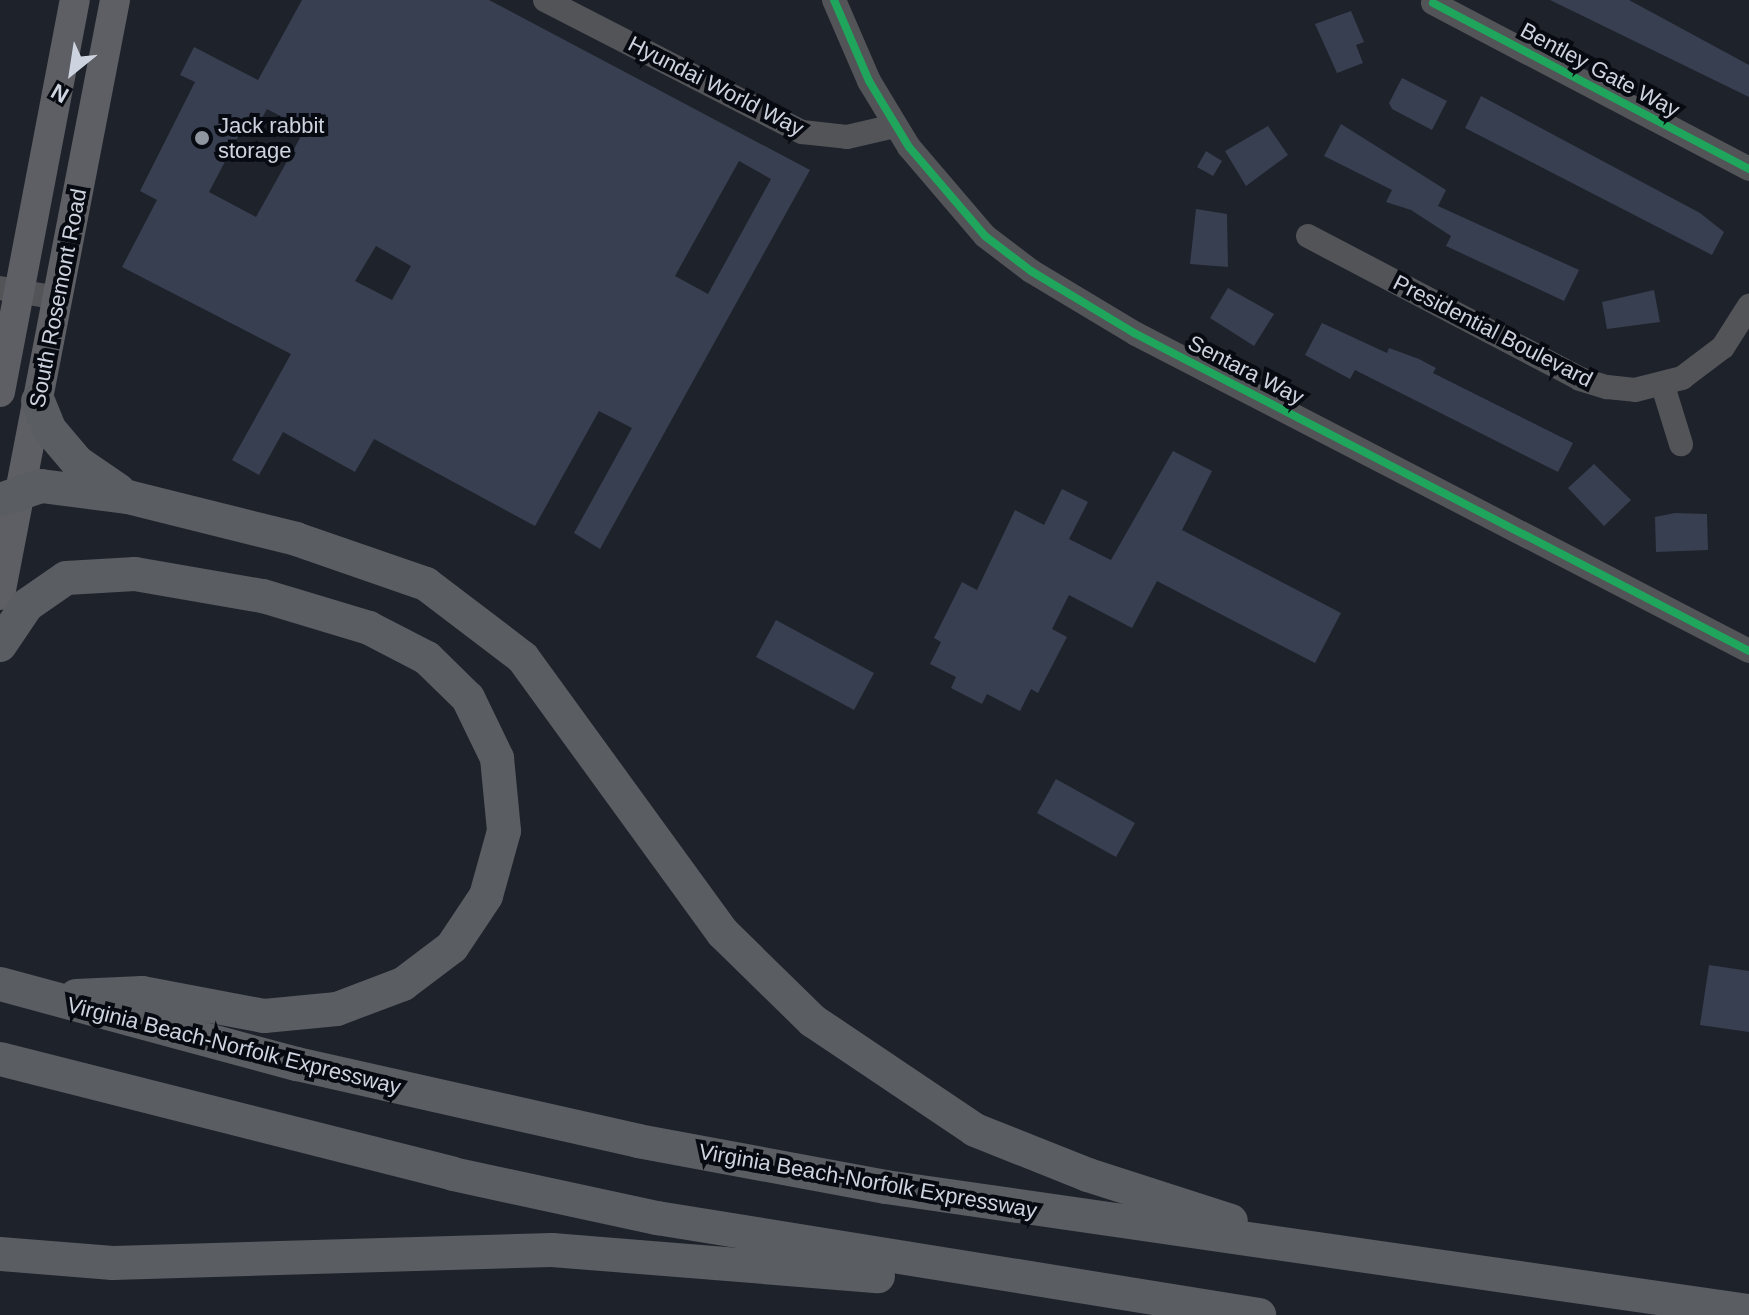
<!DOCTYPE html>
<html>
<head>
<meta charset="utf-8">
<style>
	body { margin:0 }
	#map { position:relative; width:1749px; height:1315px; overflow:hidden; background:#1e222b; font-family:Arial,sans-serif }
	div>[style] { position:absolute }
	.building>* { inset:0; background:#383f50 }
	.minor>* { height:24px; margin:-12px; padding:0 12px; transform-origin:12px; border-radius:12px; background:#525458 }
	.major>* { height:30px; margin:-15px; padding:0 15px; transform-origin:15px; border-radius:15px; background:#5d5f64 }
	.highway>* { height:34px; margin:-17px; padding:0 17px; transform-origin:17px; border-radius:17px; background:#5a5d62 }
	.cycleway>* { height:8px; margin:-4px; padding:0 4px; transform-origin:4px; border-radius:4px; background:#20a55d }
	.dots>* { width:22px; height:22px; translate:-50% -50%; box-sizing:border-box; border:4px solid #070a11; border-radius:50% }
	span { translate:-50% -50%; white-space:nowrap; text-align:center; line-height:1.15; -webkit-text-stroke:8px #070a11; paint-order:stroke }
	.street-label { font-size:22px; color:#ced4df }
	.poi-label { font-size:22px; color:#ced4df }
	.left { translate:0 -50%; text-align:left }
	.north { position:absolute; left:32px; top:32px; width:80px; height:80px; -webkit-text-stroke:6px #070a11; paint-order:stroke; rotate:210deg; font-size:22px; font-weight:700; line-height:32px; text-align:center; color:#ced4df }
	.north::after { content:''; display:block; margin:auto; width:28px; height:36px; background:#ced4df; clip-path:polygon(50% 0,100% 100%,50% 72%,0 100%) }
</style>
</head>
<body>
<div id="map">
	<div class="building">
		<i style="clip-path:polygon(evenodd,302px 0,489px 0,810px 170px,600px 549px,574px 533px,632px 428px,599px 411px,535px 526px,374px 439px,355px 472px,283px 432px,259px 475px,232px 460px,291px 354px,122px 267px,157px 200px,140px 191px,195px 82px,180px 75px,194px 47px,258px 80px,302px 0,267px 109px,305px 129px,256px 217px,209px 192px,251px 112px,262px 118px,267px 109px,302px 0,739px 161px,771px 179px,708px 294px,675px 276px,739px 161px,302px 0,376px 246px,411px 266px,392px 300px,355px 281px,376px 246px)"></i>
		<i style="clip-path:polygon(1550px 0,1629px 0,1749px 65px,1749px 97px)"></i>
		<i style="clip-path:polygon(1351px 11px,1364px 42px,1356px 45px,1363px 63px,1337px 73px,1315px 24px)"></i>
		<i style="clip-path:polygon(1402px 78px,1447px 101px,1432px 130px,1392px 109px,1389px 103px)"></i>
		<i style="clip-path:polygon(1481px 96px,1700px 213px,1724px 232px,1712px 255px,1465px 128px)"></i>
		<i style="clip-path:polygon(1341px 124px,1446px 190px,1438px 206px,1579px 270px,1564px 301px,1446px 246px,1451px 236px,1411px 210px,1386px 202px,1392px 190px,1324px 156px)"></i>
		<i style="clip-path:polygon(1268px 126px,1288px 155px,1246px 186px,1225px 151px)"></i>
		<i style="clip-path:polygon(1206px 151px,1222px 161px,1213px 176px,1197px 167px)"></i>
		<i style="clip-path:polygon(1196px 209px,1227px 214px,1228px 267px,1190px 264px)"></i>
		<i style="clip-path:polygon(1228px 288px,1274px 314px,1254px 346px,1210px 318px)"></i>
		<i style="clip-path:polygon(1654px 290px,1660px 322px,1607px 329px,1602px 302px)"></i>
		<i style="clip-path:polygon(1322px 323px,1387px 353px,1389px 348px,1419px 359px,1436px 368px,1433px 373px,1573px 443px,1558px 472px,1355px 370px,1350px 379px,1305px 355px)"></i>
		<i style="clip-path:polygon(1173px 451px,1212px 471px,1182px 530px,1341px 613px,1315px 663px,1157px 581px,1132px 628px,1069px 595px,1052px 629px,1067px 637px,1038px 693px,1031px 689px,1020px 711px,987px 694px,982px 704px,951px 688px,956px 677px,930px 664px,941px 642px,934px 638px,962px 582px,977px 590px,1015px 510px,1044px 525px,1062px 489px,1088px 502px,1069px 539px,1111px 560px)"></i>
		<i style="clip-path:polygon(1594px 464px,1631px 500px,1604px 526px,1568px 488px)"></i>
		<i style="clip-path:polygon(1675px 513px,1707px 514px,1708px 550px,1656px 552px,1655px 517px)"></i>
		<i style="clip-path:polygon(776px 620px,874px 673px,854px 710px,756px 657px)"></i>
		<i style="clip-path:polygon(1056px 779px,1135px 823px,1116px 857px,1037px 813px)"></i>
		<i style="clip-path:polygon(1709px 965px,1749px 971px,1749px 1032px,1700px 1025px)"></i>
	</div>
	<div class="minor">
		<i style="left:545px;top:0;width:289px;rotate:27.2deg"></i>
		<i style="left:802px;top:132px;width:45px;rotate:6.3deg"></i>
		<i style="left:847px;top:137px;width:49px;rotate:-12.9deg"></i>
		<i style="left:834px;top:0;width:88px;rotate:66.6deg"></i>
		<i style="left:869px;top:81px;width:77px;rotate:58.8deg"></i>
		<i style="left:909px;top:147px;width:117px;rotate:49.5deg"></i>
		<i style="left:985px;top:236px;width:58px;rotate:37.3deg"></i>
		<i style="left:1031px;top:271px;width:122px;rotate:31deg"></i>
		<i style="left:1136px;top:334px;width:690px;rotate:27.34deg"></i>
		<i style="left:1433px;top:3px;width:357px;rotate:27.7deg"></i>
		<i style="left:1308px;top:236px;width:307px;rotate:27.7deg"></i>
		<i style="left:1580px;top:379px;width:28px;rotate:17deg"></i>
		<i style="left:1607px;top:387px;width:28px;rotate:6deg"></i>
		<i style="left:1635px;top:390px;width:49px;rotate:-14.3deg"></i>
		<i style="left:1682px;top:378px;width:51px;rotate:-37.1deg"></i>
		<i style="left:1723px;top:347px;width:49px;rotate:-57.6deg"></i>
		<i style="left:0;top:288px;width:59px;rotate:9.8deg"></i>
		<i style="left:1663px;top:386px;width:61px;rotate:72.8deg"></i>
	</div>
	<div class="major">
		<i style="left:0;top:392px;width:399px;rotate:-79.2deg"></i>
		<i style="left:0;top:595px;width:606px;rotate:-79.06deg"></i>
	</div>
	<div class="highway">
		<i style="left:38px;top:401px;width:31px;rotate:68deg"></i>
		<i style="left:50px;top:430px;width:42px;rotate:49.8deg"></i>
		<i style="left:77px;top:462px;width:50px;rotate:34.3deg"></i>
		<i style="left:0;top:500px;width:43px;rotate:-18.9deg"></i>
		<i style="left:41px;top:486px;width:88px;rotate:7.2deg"></i>
		<i style="left:128px;top:497px;width:173px;rotate:14deg"></i>
		<i style="left:296px;top:539px;width:138px;rotate:19.1deg"></i>
		<i style="left:426px;top:584px;width:122px;rotate:37.3deg"></i>
		<i style="left:523px;top:658px;width:340px;rotate:54deg"></i>
		<i style="left:723px;top:933px;width:126px;rotate:44.4deg"></i>
		<i style="left:813px;top:1021px;width:195px;rotate:33.9deg"></i>
		<i style="left:975px;top:1130px;width:122px;rotate:21.7deg"></i>
		<i style="left:1088px;top:1175px;width:150px;rotate:17.8deg"></i>
		<i style="left:0;top:645px;width:48px;rotate:-56deg"></i>
		<i style="left:27px;top:605px;width:47px;rotate:-34.7deg"></i>
		<i style="left:66px;top:578px;width:69px;rotate:-3.3deg"></i>
		<i style="left:135px;top:574px;width:130px;rotate:9.8deg"></i>
		<i style="left:263px;top:596px;width:111px;rotate:16.8deg"></i>
		<i style="left:369px;top:628px;width:65px;rotate:27.3deg"></i>
		<i style="left:427px;top:658px;width:57px;rotate:44.3deg"></i>
		<i style="left:468px;top:698px;width:67px;rotate:64.2deg"></i>
		<i style="left:497px;top:758px;width:73px;rotate:84.5deg"></i>
		<i style="left:504px;top:831px;width:67px;rotate:105.5deg"></i>
		<i style="left:486px;top:896px;width:61px;rotate:123.7deg"></i>
		<i style="left:452px;top:947px;width:61px;rotate:142.9deg"></i>
		<i style="left:403px;top:984px;width:71px;rotate:159.3deg"></i>
		<i style="left:337px;top:1009px;width:73px;rotate:174.5deg"></i>
		<i style="left:264px;top:1016px;width:124px;rotate:-169.3deg"></i>
		<i style="left:142px;top:993px;width:66px;rotate:177.4deg"></i>
		<i style="left:0;top:984px;width:308px;rotate:15.1deg"></i>
		<i style="left:297px;top:1064px;width:350px;rotate:12.7deg"></i>
		<i style="left:638px;top:1141px;width:252px;rotate:10.5deg"></i>
		<i style="left:886px;top:1187px;width:872px;rotate:8.18deg"></i>
		<i style="left:0;top:1059px;width:467px;rotate:14.2deg"></i>
		<i style="left:453px;top:1174px;width:209px;rotate:12.2deg"></i>
		<i style="left:657px;top:1218px;width:610px;rotate:9.15deg"></i>
		<i style="left:0;top:1254px;width:113px;rotate:4.6deg"></i>
		<i style="left:113px;top:1263px;width:439px;rotate:-1.7deg"></i>
		<i style="left:552px;top:1250px;width:327px;rotate:4.6deg"></i>
	</div>
	<div class="cycleway">
		<i style="left:834px;top:0;width:88px;rotate:66.6deg"></i>
		<i style="left:869px;top:81px;width:77px;rotate:58.8deg"></i>
		<i style="left:909px;top:147px;width:117px;rotate:49.5deg"></i>
		<i style="left:985px;top:236px;width:58px;rotate:37.3deg"></i>
		<i style="left:1031px;top:271px;width:122px;rotate:31deg"></i>
		<i style="left:1136px;top:334px;width:690px;rotate:27.34deg"></i>
		<i style="left:1433px;top:3px;width:357px;rotate:27.7deg"></i>
	</div>
	<div class="dots">
		<i style="left:202px;top:138px;background:#9096a0"></i>
	</div>
	<div class="street-label">
		<span style="left:1600px;top:70px;rotate:28deg">Bentley Gate Way</span>
		<span style="left:716px;top:86px;rotate:27deg">Hyundai World Way</span>
		<span style="left:58px;top:298px;rotate:-79deg">South Rosemont Road</span>
		<span style="left:1493px;top:331px;rotate:27deg">Presidential Boulevard</span>
		<span style="left:1246px;top:370px;rotate:27deg">Sentara Way</span>
		<span style="left:234px;top:1046px;rotate:14deg">Virginia Beach-Norfolk Expressway</span>
		<span style="left:868px;top:1181px;rotate:10deg">Virginia Beach-Norfolk Expressway</span>
	</div>
	<div class="poi-label">
		<span class="left" style="left:218px;top:138px">Jack rabbit<br>storage</span>
	</div>
	<div class="north">N</div>
</div>
</body>
</html>
